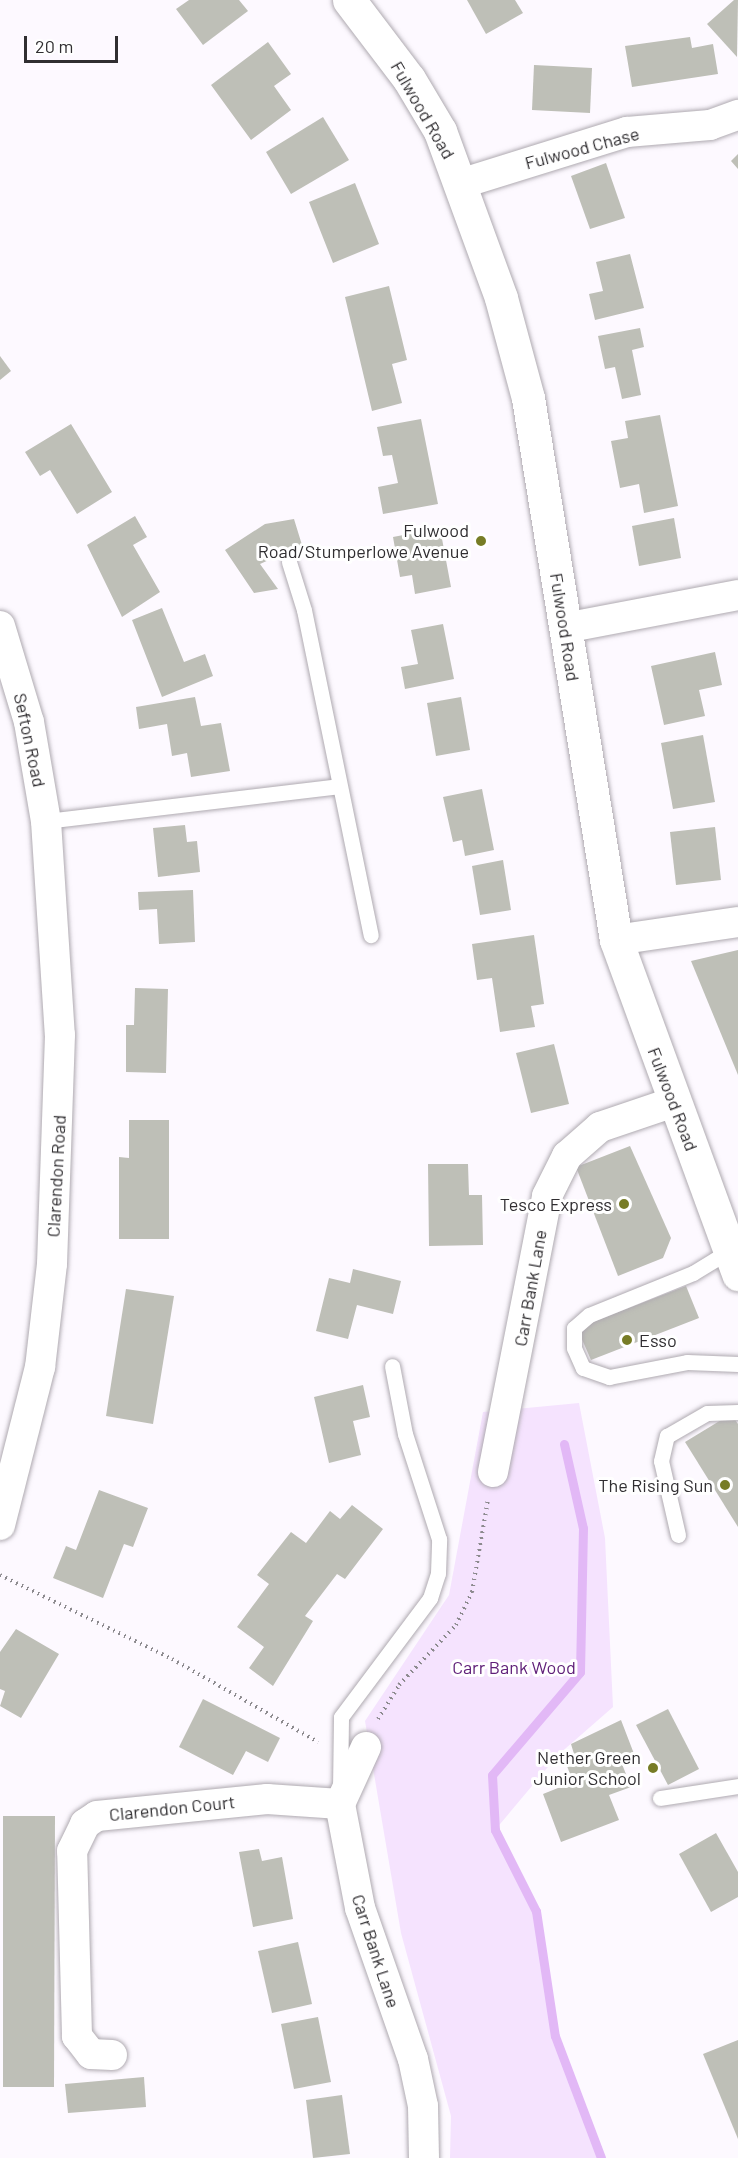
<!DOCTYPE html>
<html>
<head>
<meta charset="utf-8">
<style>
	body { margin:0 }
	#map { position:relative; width:738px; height:2158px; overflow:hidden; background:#fdf9ff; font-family:Barlow,sans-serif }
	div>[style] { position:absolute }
	.green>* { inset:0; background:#f5e3fe }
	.stream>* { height:9px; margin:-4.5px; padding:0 4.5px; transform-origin:4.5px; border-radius:4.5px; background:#e2b8f6 }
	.building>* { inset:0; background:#bebfb7 }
	.path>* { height:4px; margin-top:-2px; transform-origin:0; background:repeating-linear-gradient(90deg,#8c8a8e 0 1.5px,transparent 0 6px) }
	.roads { filter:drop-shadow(0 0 2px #afaab1) drop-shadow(0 0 2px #afaab1) }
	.service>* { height:15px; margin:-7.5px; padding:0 7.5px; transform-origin:7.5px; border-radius:7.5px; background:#fff }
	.minor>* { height:30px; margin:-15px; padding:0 15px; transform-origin:15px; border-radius:15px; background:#fff }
	.tertiary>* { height:33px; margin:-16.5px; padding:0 16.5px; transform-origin:16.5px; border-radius:16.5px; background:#fff }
	.dots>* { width:16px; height:16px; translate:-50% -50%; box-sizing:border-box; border:3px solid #fff; border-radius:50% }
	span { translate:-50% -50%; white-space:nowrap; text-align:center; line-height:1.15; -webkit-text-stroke:6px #fff; paint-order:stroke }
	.street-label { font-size:18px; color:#302e31 }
	.poi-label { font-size:18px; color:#302e31 }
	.right { translate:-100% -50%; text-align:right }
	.left { translate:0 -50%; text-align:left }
	.park-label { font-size:18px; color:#602079 }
	.scale { position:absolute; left:24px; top:36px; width:94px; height:27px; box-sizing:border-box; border:3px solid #302e31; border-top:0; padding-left:8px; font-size:18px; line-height:21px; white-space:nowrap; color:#302e31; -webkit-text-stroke:4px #fff; paint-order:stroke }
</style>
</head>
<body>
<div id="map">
	<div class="green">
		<i style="clip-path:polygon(579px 1403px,605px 1538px,613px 1707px,558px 1755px,495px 1830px,536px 1911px,555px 2036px,601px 2158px,450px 2158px,451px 2116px,401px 1933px,365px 1721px,449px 1595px,483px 1412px)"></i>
	</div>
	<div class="stream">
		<i style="left:564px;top:1444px;width:86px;rotate:77.3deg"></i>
		<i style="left:583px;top:1528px;width:144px;rotate:91.2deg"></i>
		<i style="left:580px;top:1672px;width:135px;rotate:130.5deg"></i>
		<i style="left:492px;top:1775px;width:55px;rotate:86.9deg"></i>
		<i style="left:495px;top:1830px;width:91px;rotate:63.2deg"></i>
		<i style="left:536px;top:1911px;width:126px;rotate:81.4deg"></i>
		<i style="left:555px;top:2036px;width:130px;rotate:69.3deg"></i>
	</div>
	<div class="building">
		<i style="clip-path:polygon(189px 0,239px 0,248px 11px,203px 45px,176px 9px)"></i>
		<i style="clip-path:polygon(467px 0,515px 0,523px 13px,486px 34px)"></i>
		<i style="clip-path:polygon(734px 0,738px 0,737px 57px,707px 24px)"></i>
		<i style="clip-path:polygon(690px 37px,692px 48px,713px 44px,718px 74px,632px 87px,625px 46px)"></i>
		<i style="clip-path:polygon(268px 42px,291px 74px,274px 86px,291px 110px,251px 140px,211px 85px)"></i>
		<i style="clip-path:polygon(534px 65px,592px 68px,590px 113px,532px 110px)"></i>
		<i style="clip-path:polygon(323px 117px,349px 160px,291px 194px,266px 152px)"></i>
		<i style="clip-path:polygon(738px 154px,738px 169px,731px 161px)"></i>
		<i style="clip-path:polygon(606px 163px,625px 218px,590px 229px,571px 176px)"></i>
		<i style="clip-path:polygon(355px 183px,379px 244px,333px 263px,309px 202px)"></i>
		<i style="clip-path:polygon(630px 254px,644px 308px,595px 320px,589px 294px,603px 291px,596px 262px)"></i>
		<i style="clip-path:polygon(389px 286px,407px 360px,392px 364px,402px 403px,372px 411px,345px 297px)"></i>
		<i style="clip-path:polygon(640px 328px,644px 347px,632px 350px,641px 395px,622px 399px,615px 367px,605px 369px,598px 336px)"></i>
		<i style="clip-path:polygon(0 356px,11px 371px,0 380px)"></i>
		<i style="clip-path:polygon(660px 415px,678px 506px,644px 513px,639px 484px,620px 488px,611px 441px,628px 438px,625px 421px)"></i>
		<i style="clip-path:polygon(421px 419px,438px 504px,383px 514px,378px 487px,398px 483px,392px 455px,383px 456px,377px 427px)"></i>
		<i style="clip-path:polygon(71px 424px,112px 492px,77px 514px,50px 470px,40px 476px,25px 452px)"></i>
		<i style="clip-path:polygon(135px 516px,147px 537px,133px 545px,160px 592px,122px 617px,87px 545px)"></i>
		<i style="clip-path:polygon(674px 518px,681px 558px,639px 566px,632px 526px)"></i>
		<i style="clip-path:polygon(294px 519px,302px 545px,260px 564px,278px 589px,254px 593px,225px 550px,265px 524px)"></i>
		<i style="clip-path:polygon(440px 528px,451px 587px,415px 594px,412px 575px,400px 577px,393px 537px)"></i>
		<i style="clip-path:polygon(162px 608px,184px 662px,205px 654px,213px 676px,162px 697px,132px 620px)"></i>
		<i style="clip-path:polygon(443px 624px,454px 679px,405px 689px,401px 667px,418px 664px,411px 630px)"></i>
		<i style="clip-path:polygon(715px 652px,722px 685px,699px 690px,705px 716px,664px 725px,651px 666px)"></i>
		<i style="clip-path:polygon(195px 697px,201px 726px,221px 723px,230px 771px,191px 777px,187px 753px,172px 756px,167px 724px,139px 729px,136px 707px)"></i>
		<i style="clip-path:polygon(461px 697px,470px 750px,436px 756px,427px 703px)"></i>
		<i style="clip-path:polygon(703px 735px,715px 802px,673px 809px,661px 743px)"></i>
		<i style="clip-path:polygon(482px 789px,494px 850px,465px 856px,462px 840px,453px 842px,443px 797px)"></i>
		<i style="clip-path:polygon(185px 825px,187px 842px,197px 841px,200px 872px,158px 877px,153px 828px)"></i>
		<i style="clip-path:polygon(715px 827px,721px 880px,676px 885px,670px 832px)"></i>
		<i style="clip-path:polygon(503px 860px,511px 910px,480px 915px,472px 866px)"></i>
		<i style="clip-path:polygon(193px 890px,195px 942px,159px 944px,157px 909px,139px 910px,138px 892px)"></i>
		<i style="clip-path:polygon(534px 935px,544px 1004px,531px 1006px,535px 1027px,500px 1032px,492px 978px,477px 980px,472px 944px)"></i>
		<i style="clip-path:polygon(738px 950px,738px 1075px,691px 961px)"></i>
		<i style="clip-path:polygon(135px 988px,168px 989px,166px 1073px,126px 1072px,126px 1025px,134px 1025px)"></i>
		<i style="clip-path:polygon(554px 1044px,569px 1104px,531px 1113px,516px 1053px)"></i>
		<i style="clip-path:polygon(129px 1120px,169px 1120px,169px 1239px,119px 1239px,119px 1157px,129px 1158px)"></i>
		<i style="clip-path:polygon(630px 1146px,671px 1238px,663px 1258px,618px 1276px,576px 1167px)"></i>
		<i style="clip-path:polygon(428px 1164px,468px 1164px,469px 1195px,482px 1195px,483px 1245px,429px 1246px)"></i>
		<i style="clip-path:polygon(353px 1269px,401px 1281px,393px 1314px,357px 1305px,348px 1339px,316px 1331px,329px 1278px,350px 1283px)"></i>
		<i style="clip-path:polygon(686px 1286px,699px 1318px,591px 1360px,577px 1328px)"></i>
		<i style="clip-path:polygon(126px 1289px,174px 1296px,153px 1424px,106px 1416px)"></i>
		<i style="clip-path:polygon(363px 1385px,370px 1417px,353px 1421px,361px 1455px,329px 1463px,314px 1397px)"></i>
		<i style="clip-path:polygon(731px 1414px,738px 1424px,738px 1527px,685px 1442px)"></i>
		<i style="clip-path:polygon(99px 1490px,148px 1508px,133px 1547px,124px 1544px,103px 1598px,53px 1578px,66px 1546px,76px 1550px)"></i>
		<i style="clip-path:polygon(352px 1505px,383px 1529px,345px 1579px,337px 1574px,305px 1616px,313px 1621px,273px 1686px,249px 1668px,264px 1647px,237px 1627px,269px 1584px,257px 1575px,291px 1532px,306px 1543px,330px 1511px,340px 1519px)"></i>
		<i style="clip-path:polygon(16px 1629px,59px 1654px,21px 1718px,0 1706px,5px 1691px,0 1689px,0 1652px)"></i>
		<i style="clip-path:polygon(203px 1699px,280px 1738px,268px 1762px,246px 1751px,233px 1775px,179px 1747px)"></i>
		<i style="clip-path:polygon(668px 1709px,699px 1769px,668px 1785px,636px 1725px)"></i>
		<i style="clip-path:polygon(621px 1720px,636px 1759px,622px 1764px,631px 1787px,609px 1795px,619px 1820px,561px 1842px,543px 1794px,573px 1782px,564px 1758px,574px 1754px,571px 1744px)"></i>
		<i style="clip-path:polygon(3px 1816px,55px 1816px,54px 2087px,3px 2087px)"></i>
		<i style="clip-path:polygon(716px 1833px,738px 1872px,738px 1897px,711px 1912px,679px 1854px)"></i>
		<i style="clip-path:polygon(259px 1849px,262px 1861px,282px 1857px,293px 1919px,253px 1927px,239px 1852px)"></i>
		<i style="clip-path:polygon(298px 1942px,312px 2004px,272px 2013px,258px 1951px)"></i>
		<i style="clip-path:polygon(318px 2017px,331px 2082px,294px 2089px,281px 2024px)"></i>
		<i style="clip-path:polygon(738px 2040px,738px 2139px,703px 2054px)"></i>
		<i style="clip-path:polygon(144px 2077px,146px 2107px,68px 2113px,65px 2084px)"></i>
		<i style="clip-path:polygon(342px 2095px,350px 2154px,313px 2158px,306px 2100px)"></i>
	</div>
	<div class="path">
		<i style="left:0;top:1575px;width:191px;rotate:26deg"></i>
		<i style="left:172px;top:1659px;width:168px;rotate:29.6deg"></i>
		<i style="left:378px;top:1719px;width:40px;rotate:-58deg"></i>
		<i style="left:399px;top:1685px;width:83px;rotate:-46.5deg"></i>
		<i style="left:456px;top:1625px;width:37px;rotate:-64deg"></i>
		<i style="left:472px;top:1592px;width:94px;rotate:-80.2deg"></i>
	</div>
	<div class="roads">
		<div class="service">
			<i style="left:289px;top:562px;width:50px;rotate:72.6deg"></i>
			<i style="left:304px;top:610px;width:332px;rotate:78.4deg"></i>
			<i style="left:46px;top:821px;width:295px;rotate:-6.8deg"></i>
			<i style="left:729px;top:1251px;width:42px;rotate:148.6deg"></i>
			<i style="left:693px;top:1273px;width:112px;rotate:158deg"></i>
			<i style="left:589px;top:1315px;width:20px;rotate:139deg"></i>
			<i style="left:574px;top:1328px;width:20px;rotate:90deg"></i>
			<i style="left:574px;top:1348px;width:22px;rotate:66deg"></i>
			<i style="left:583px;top:1368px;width:28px;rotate:19deg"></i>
			<i style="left:609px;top:1377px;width:79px;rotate:-10.9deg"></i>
			<i style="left:687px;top:1362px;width:51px;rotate:2.2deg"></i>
			<i style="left:678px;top:1535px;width:76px;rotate:-102.9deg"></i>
			<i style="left:661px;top:1461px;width:26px;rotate:-77deg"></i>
			<i style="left:667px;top:1436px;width:46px;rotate:-29.9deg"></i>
			<i style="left:707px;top:1413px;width:31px;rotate:-2deg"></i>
			<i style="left:340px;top:1790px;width:73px;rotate:-89.2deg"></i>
			<i style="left:341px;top:1717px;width:149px;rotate:-53.2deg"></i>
			<i style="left:430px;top:1598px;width:26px;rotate:-72deg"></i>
			<i style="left:438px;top:1573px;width:34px;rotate:-88deg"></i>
			<i style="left:439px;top:1539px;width:110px;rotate:-107.9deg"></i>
			<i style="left:405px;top:1434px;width:69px;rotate:-100.8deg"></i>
			<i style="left:660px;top:1798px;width:79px;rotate:-8.7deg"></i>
		</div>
		<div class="minor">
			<i style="left:463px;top:183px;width:172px;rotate:-17.3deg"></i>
			<i style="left:627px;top:132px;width:83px;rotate:-4.8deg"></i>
			<i style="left:710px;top:125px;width:30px;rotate:-20deg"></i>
			<i style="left:0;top:626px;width:100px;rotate:73.2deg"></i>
			<i style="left:29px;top:722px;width:100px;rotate:80.3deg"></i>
			<i style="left:46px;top:821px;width:214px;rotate:86.3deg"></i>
			<i style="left:60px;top:1035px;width:229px;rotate:92deg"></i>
			<i style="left:52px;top:1264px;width:104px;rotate:96.6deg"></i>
			<i style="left:40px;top:1367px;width:163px;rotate:104.2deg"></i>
			<i style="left:565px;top:628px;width:176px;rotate:-10.8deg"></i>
			<i style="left:616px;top:940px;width:123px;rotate:-8.4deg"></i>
			<i style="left:493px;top:1472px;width:281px;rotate:-78.9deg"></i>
			<i style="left:547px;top:1196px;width:45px;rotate:-63.4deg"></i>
			<i style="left:567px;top:1156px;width:44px;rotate:-41.3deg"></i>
			<i style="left:600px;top:1127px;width:78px;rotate:-18.7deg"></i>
			<i style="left:366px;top:1747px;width:63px;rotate:114.5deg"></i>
			<i style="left:340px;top:1804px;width:106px;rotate:79.1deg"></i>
			<i style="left:360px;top:1908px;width:160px;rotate:70.7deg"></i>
			<i style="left:413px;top:2059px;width:48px;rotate:78deg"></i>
			<i style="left:423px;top:2106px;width:52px;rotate:88.9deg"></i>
			<i style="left:112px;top:2055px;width:21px;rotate:-177deg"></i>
			<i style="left:91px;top:2054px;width:23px;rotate:-128deg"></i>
			<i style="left:77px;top:2036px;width:185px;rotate:-91.5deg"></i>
			<i style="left:72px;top:1851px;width:30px;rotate:-64deg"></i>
			<i style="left:85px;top:1824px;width:14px;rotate:-34deg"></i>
			<i style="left:97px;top:1816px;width:171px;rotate:-5.7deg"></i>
			<i style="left:267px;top:1799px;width:73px;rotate:3.9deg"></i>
		</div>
		<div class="tertiary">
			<i style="left:349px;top:0;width:99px;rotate:52.8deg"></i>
			<i style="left:409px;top:79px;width:61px;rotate:59.2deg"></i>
			<i style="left:440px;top:131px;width:178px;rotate:69.9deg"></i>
			<i style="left:501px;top:298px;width:104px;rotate:74.9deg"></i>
			<i style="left:528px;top:398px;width:549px;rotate:80.78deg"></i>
			<i style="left:616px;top:940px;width:356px;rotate:69.9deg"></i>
		</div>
	</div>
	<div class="dots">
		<i style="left:481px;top:541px;background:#777c26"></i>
		<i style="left:624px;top:1204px;background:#777c26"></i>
		<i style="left:627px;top:1340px;background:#777c26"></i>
		<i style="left:725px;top:1485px;background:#777c26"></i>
		<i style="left:653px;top:1768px;background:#777c26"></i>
	</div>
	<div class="street-label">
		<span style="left:423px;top:110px;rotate:60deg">Fulwood Road</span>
		<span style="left:582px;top:148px;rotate:-15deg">Fulwood Chase</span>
		<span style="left:565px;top:627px;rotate:81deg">Fulwood Road</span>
		<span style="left:30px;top:740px;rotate:78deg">Sefton Road</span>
		<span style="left:673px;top:1099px;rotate:69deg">Fulwood Road</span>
		<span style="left:56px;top:1176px;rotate:-87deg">Clarendon Road</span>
		<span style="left:530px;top:1288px;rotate:-80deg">Carr Bank Lane</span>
		<span style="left:172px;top:1808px;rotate:-6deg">Clarendon Court</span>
		<span style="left:376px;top:1951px;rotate:72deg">Carr Bank Lane</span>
	</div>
	<div class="poi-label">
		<span class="right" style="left:469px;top:541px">Fulwood<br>Road/Stumperlowe Avenue</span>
		<span class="right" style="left:612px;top:1204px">Tesco Express</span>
		<span class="left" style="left:639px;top:1340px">Esso</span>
		<span class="right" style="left:713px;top:1485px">The Rising Sun</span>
		<span class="right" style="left:641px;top:1768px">Nether Green<br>Junior School</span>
	</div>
	<div class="park-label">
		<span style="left:514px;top:1667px">Carr Bank Wood</span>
	</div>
	<div class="scale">20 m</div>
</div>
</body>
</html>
